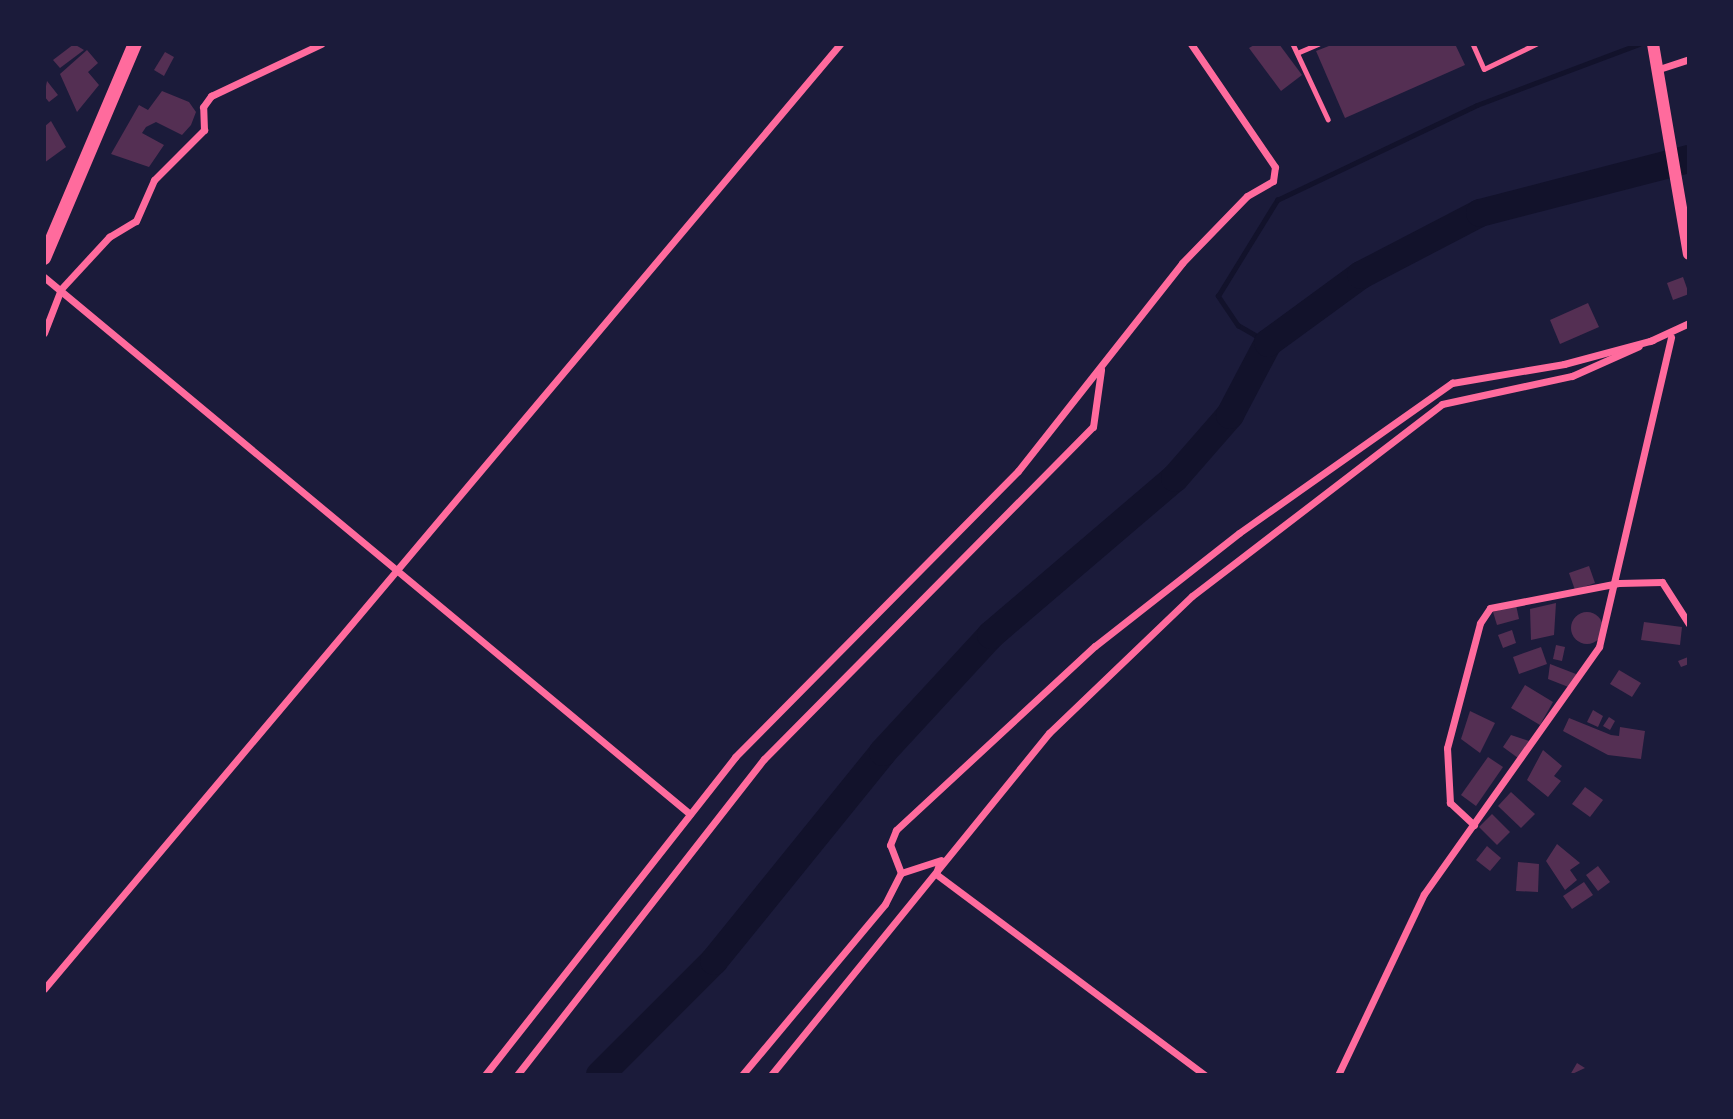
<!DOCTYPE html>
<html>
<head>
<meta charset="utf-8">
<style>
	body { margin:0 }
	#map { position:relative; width:1733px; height:1119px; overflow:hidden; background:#1b1b3a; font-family:"Roboto Serif",serif }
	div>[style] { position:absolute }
	.stream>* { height:4.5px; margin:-2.25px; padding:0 2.25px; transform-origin:2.25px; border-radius:2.25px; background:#12122b }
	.river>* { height:28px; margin:-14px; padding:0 14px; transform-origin:14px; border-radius:14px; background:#12122b }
	.building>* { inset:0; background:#542f53 }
	.round { border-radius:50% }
	.service>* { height:4.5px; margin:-2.25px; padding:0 2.25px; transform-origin:2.25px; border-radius:2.25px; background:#ff6b9d }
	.minor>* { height:7px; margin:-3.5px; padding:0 3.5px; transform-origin:3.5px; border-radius:3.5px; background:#ff6b9d }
	.secondary>* { height:12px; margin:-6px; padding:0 6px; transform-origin:6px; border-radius:6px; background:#ff6b9d }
	.primary>* { height:14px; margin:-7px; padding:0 7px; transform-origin:7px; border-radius:7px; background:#ff6b9d }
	span { translate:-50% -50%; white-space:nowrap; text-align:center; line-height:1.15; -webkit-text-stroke:7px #1b1b3a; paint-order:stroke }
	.frame { position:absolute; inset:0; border:46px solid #1b1b3a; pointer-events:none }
</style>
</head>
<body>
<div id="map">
	<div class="stream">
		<i style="left:1268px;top:343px;width:34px;rotate:-150deg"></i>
		<i style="left:1238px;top:326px;width:36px;rotate:-124deg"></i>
		<i style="left:1218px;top:296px;width:113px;rotate:-58.4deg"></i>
		<i style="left:1277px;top:200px;width:221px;rotate:-25.4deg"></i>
		<i style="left:1477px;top:105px;width:173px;rotate:-20.6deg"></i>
	</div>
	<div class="river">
		<i style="left:600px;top:1075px;width:161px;rotate:-45deg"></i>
		<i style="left:714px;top:961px;width:269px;rotate:-51deg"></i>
		<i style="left:883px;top:752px;width:159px;rotate:-47.3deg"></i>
		<i style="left:991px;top:635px;width:242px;rotate:-40.5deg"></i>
		<i style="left:1175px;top:478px;width:84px;rotate:-48.9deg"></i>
		<i style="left:1230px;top:415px;width:81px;rotate:-62.2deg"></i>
		<i style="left:1268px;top:343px;width:115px;rotate:-36.2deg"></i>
		<i style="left:1361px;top:275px;width:134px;rotate:-27.5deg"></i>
		<i style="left:1480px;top:213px;width:216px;rotate:-14.5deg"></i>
	</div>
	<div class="building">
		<i style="clip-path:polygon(74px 44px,84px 50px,60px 68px,53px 60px)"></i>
		<i style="clip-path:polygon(1256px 44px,1279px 44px,1302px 75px,1281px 91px,1249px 48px)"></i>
		<i style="clip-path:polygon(1334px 44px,1455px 44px,1465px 65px,1345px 118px,1316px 51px)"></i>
		<i style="clip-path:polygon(87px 50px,98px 63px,88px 72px,99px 85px,77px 112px,60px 74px)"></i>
		<i style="clip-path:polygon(165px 52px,174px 57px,164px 76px,154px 70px)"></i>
		<i style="clip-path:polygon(47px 81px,58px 95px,49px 102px,44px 96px)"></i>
		<i style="clip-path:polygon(162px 91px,189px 102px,196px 112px,191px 125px,182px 135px,156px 122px,146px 127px,142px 133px,164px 145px,149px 167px,111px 154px,139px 105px,148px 110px)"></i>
		<i style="clip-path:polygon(51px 121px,66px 147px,44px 163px,44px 127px)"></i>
		<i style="clip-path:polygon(1683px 277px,1689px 294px,1673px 300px,1667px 283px)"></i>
		<i style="clip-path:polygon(1588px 303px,1599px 327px,1560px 344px,1550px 320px)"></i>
		<i style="clip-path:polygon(1589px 566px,1595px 583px,1575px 590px,1569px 573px)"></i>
		<i style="clip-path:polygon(1556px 603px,1554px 635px,1531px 640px,1530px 609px)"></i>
		<i style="clip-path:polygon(1516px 605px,1519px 619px,1497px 625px,1493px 612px)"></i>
		<i class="round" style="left:1571px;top:612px;width:32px;height:32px"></i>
		<i style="clip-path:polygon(1644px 622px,1682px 627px,1680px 645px,1641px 640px)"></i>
		<i style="clip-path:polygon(1512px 630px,1516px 643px,1503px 648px,1498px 635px)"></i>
		<i style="clip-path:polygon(1556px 645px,1565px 647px,1562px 661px,1553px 659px)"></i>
		<i style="clip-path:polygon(1541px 647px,1547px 664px,1519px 674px,1513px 657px)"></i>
		<i style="clip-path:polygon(1688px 657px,1689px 664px,1681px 667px,1678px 661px)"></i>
		<i style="clip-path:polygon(1550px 664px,1576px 674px,1571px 688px,1548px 679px)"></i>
		<i style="clip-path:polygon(1619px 670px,1641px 683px,1632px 697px,1610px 684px)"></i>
		<i style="clip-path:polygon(1525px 685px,1553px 702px,1540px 725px,1511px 708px)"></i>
		<i style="clip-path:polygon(1593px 710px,1603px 716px,1598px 727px,1587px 722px)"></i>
		<i style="clip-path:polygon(1470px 711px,1495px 723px,1480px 753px,1461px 739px)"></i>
		<i style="clip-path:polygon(1609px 717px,1615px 721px,1610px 730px,1603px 726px)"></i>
		<i style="clip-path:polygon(1569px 718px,1611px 735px,1619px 736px,1620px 727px,1645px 731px,1641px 759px,1608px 755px,1563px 731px)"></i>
		<i style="clip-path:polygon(1511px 735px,1529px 741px,1518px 758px,1503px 747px)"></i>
		<i style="clip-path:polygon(1543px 750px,1562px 766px,1554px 776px,1561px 781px,1548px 797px,1527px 780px)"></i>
		<i style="clip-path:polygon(1488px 757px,1503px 767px,1476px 806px,1461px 795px)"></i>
		<i style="clip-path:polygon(1585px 787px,1603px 800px,1590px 817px,1572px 804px)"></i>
		<i style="clip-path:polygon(1511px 792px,1535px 814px,1521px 828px,1498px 806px)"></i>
		<i style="clip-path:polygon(1492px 814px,1510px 832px,1497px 845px,1479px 827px)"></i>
		<i style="clip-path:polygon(1557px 844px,1580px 863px,1570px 870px,1577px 880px,1565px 890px,1546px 861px)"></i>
		<i style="clip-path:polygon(1487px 846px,1501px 858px,1490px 871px,1476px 860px)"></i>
		<i style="clip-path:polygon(1518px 862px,1539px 864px,1538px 892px,1516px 891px)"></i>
		<i style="clip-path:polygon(1598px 866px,1610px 882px,1598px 891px,1586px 875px)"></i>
		<i style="clip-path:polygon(1584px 882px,1593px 895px,1572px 909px,1563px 896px)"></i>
		<i style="clip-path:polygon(1577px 1063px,1585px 1068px,1570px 1075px)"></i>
	</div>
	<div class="service">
		<i style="left:1293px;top:44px;width:83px;rotate:65deg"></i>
		<i style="left:1473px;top:44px;width:27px;rotate:66deg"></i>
		<i style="left:1484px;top:69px;width:58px;rotate:-25.7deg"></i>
		<i style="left:1297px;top:53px;width:23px;rotate:-23deg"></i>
	</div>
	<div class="minor">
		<i style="left:1656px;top:70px;width:35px;rotate:-18deg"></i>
		<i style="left:44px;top:277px;width:840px;rotate:39.74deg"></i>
		<i style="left:44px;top:333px;width:47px;rotate:-68.9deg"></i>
		<i style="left:61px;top:289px;width:71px;rotate:-47.3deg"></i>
		<i style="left:109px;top:237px;width:31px;rotate:-31deg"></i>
		<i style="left:136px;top:221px;width:45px;rotate:-66.3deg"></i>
		<i style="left:154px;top:180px;width:71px;rotate:-45deg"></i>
		<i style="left:204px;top:130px;width:23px;rotate:-92deg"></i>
		<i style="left:203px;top:107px;width:14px;rotate:-54deg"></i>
		<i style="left:211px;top:96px;width:122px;rotate:-25.3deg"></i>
		<i style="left:1650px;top:341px;width:43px;rotate:-24.8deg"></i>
		<i style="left:1474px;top:825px;width:33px;rotate:-137deg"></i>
		<i style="left:1450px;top:803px;width:55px;rotate:-93.1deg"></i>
		<i style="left:1447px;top:748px;width:129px;rotate:-75.2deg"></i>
		<i style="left:1480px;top:623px;width:18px;rotate:-56deg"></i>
		<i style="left:1490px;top:608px;width:131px;rotate:-11deg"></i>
		<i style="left:1619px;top:583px;width:43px;rotate:-1.3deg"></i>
		<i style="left:1662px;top:582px;width:50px;rotate:57.3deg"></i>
		<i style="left:938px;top:867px;width:7px;rotate:106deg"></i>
		<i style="left:936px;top:874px;width:336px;rotate:36.8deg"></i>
		<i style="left:901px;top:873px;width:42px;rotate:-18deg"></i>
		<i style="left:44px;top:989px;width:1236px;rotate:-49.89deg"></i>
		<i style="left:485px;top:1075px;width:405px;rotate:-51.8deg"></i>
		<i style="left:735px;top:757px;width:402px;rotate:-45.3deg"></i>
		<i style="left:1018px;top:471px;width:265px;rotate:-51.7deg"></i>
		<i style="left:1182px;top:263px;width:93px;rotate:-45.9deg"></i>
		<i style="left:1247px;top:196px;width:30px;rotate:-30deg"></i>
		<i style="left:1273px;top:181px;width:14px;rotate:-82deg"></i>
		<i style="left:1275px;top:167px;width:149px;rotate:-124.3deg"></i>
		<i style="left:517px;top:1075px;width:401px;rotate:-52deg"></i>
		<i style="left:764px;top:759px;width:467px;rotate:-45.3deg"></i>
		<i style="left:1093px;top:427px;width:58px;rotate:-82deg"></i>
		<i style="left:742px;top:1075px;width:223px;rotate:-50.1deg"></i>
		<i style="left:885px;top:904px;width:35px;rotate:-63deg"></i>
		<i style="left:901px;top:873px;width:30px;rotate:-111deg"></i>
		<i style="left:890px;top:845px;width:16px;rotate:-68deg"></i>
		<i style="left:896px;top:830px;width:271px;rotate:-42.8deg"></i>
		<i style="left:1095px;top:646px;width:183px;rotate:-38.1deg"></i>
		<i style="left:1239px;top:533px;width:261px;rotate:-35.2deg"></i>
		<i style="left:1452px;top:383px;width:114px;rotate:-9.6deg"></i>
		<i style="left:1564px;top:364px;width:92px;rotate:-15.1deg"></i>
		<i style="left:771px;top:1075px;width:441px;rotate:-50.9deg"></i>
		<i style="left:1049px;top:733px;width:198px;rotate:-43.8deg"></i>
		<i style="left:1192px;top:596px;width:315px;rotate:-37.5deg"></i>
		<i style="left:1442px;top:404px;width:133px;rotate:-12.2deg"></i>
		<i style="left:1572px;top:376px;width:73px;rotate:-24.1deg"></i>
		<i style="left:1338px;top:1075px;width:200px;rotate:-64.6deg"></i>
		<i style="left:1424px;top:894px;width:303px;rotate:-54.7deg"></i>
		<i style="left:1599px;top:647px;width:318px;rotate:-76.9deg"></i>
	</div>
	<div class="secondary">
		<i style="left:1653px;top:44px;width:213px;rotate:80.3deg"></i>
	</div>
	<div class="primary">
		<i style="left:44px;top:258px;width:233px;rotate:-67deg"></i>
	</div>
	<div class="frame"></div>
</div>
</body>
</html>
